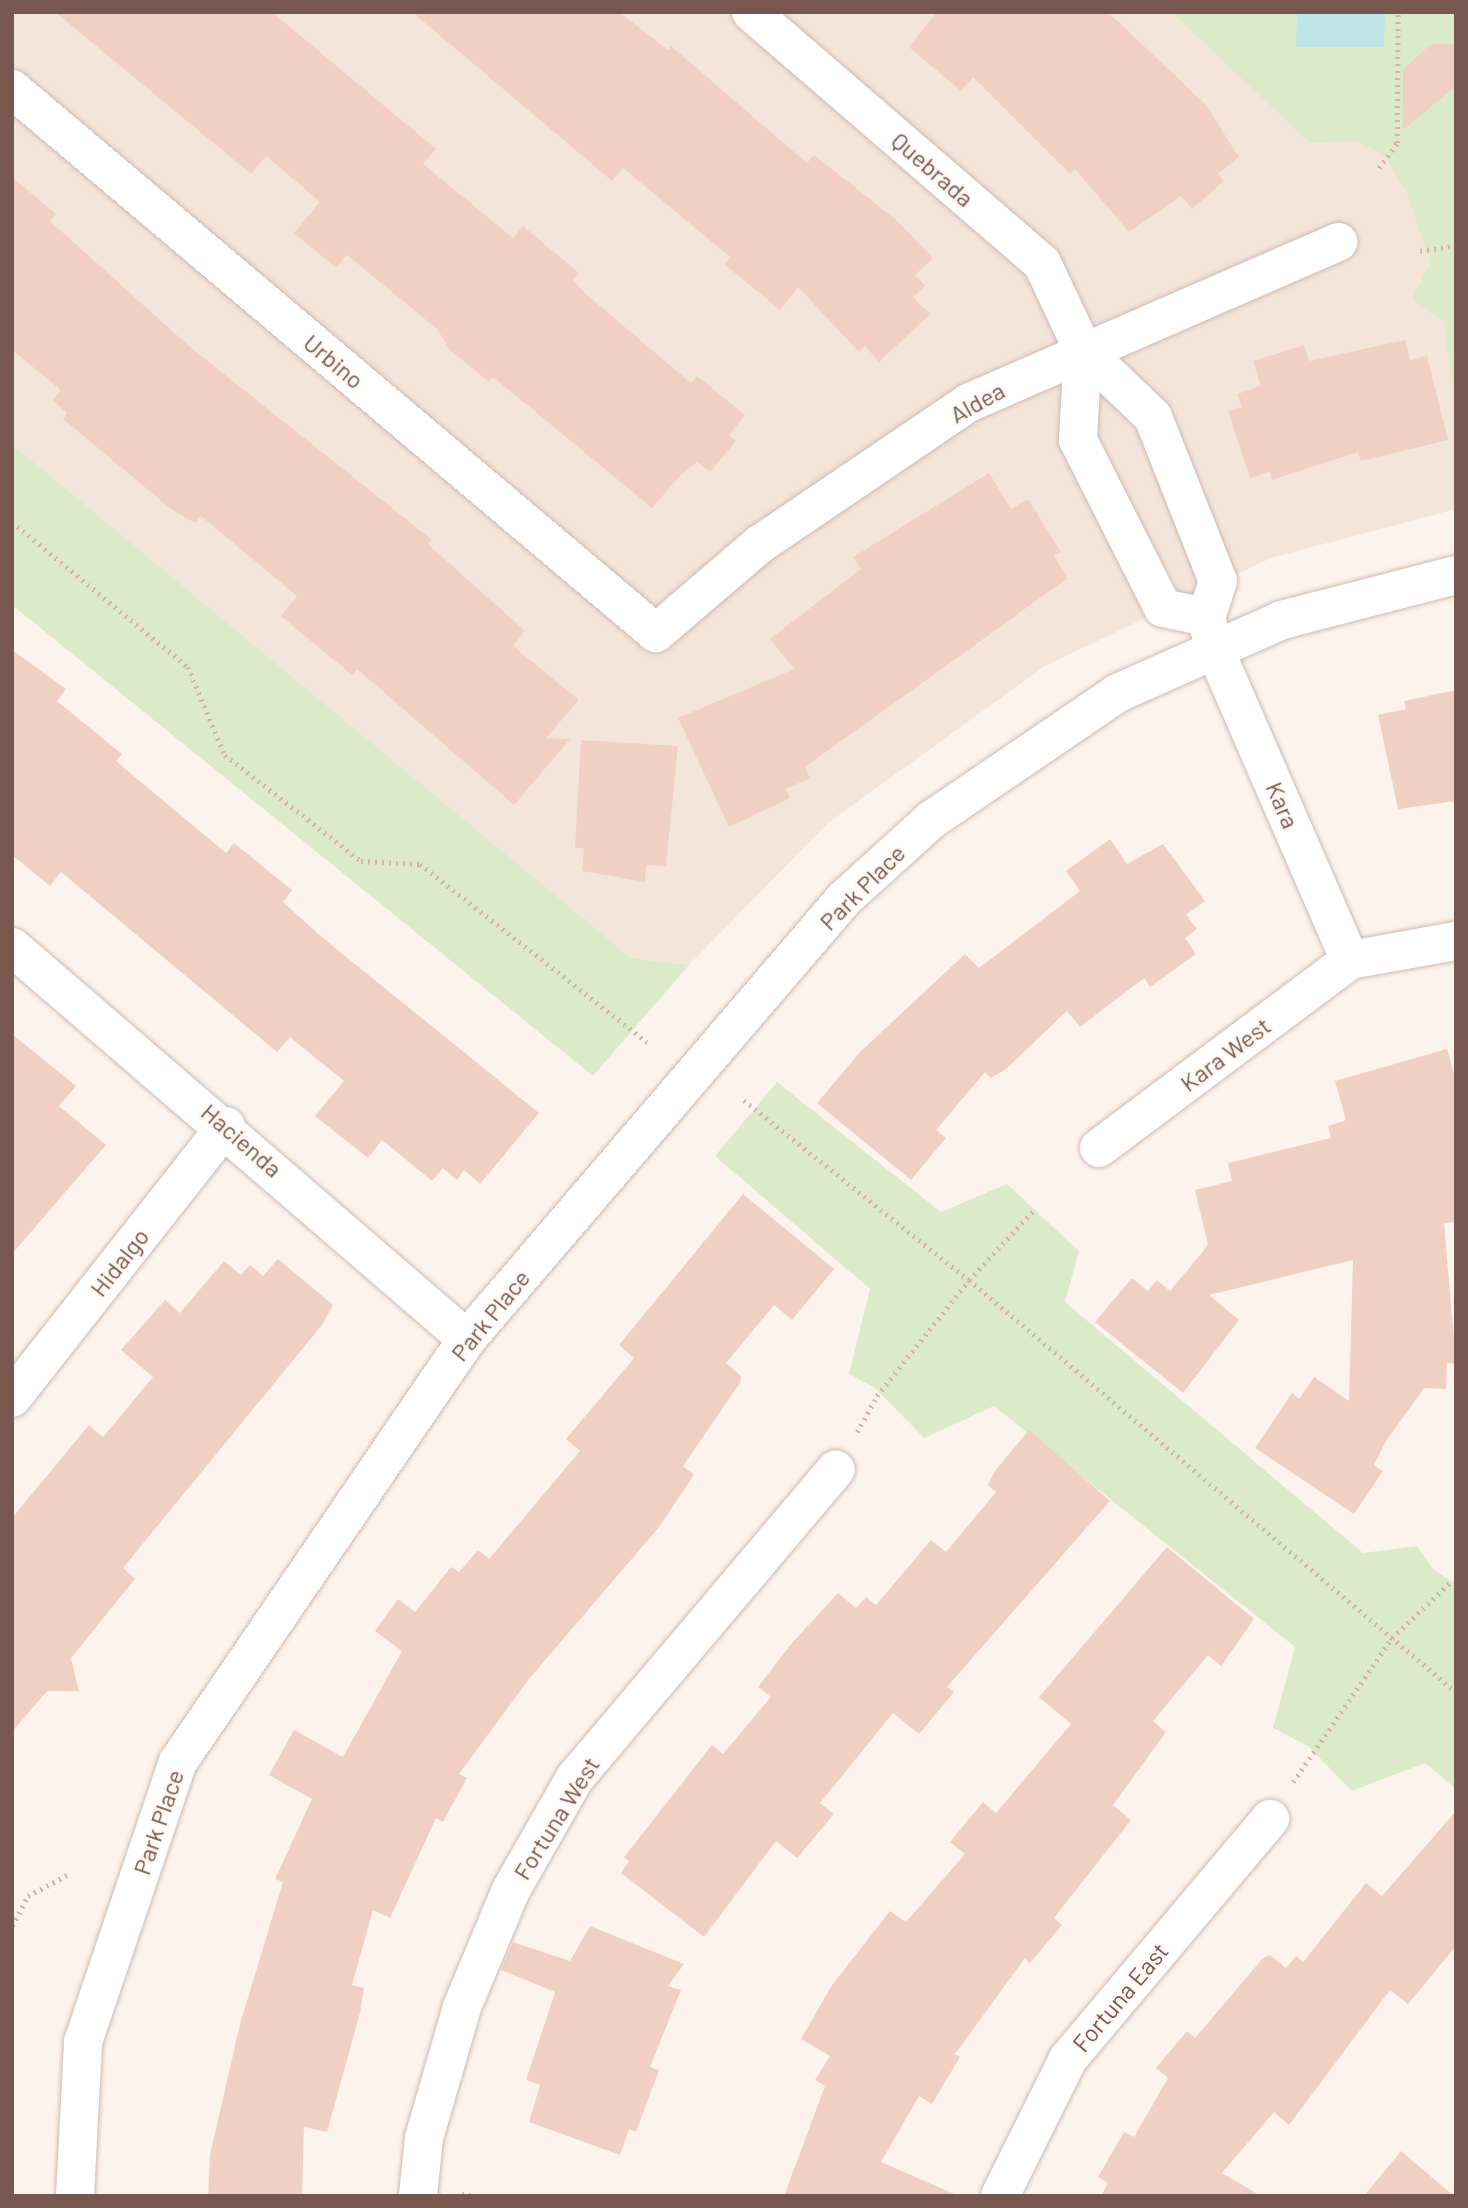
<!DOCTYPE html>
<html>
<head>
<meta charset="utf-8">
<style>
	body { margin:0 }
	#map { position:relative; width:1468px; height:2208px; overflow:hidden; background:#fcf4ec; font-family:Barlow,sans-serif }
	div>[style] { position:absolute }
	.residential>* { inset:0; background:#f4e5da }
	.green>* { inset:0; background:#dbebca }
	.water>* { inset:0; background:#c0e5e6 }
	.building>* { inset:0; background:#f1d0c4 }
	.path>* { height:4.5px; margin-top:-2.25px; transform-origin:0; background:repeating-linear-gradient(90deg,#d7b3a6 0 2px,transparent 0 7px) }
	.roads { filter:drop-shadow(0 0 2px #cfbab0) drop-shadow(0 0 2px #cfbab0) }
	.minor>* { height:38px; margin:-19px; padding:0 19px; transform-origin:19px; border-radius:19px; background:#fff }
	.tertiary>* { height:38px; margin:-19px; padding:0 19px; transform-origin:19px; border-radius:19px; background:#fff }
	span { translate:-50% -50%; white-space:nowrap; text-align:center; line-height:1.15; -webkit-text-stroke:5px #fff8f3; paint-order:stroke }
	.street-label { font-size:24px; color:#78584e }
	.frame { position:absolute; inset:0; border:14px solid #78584e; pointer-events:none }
</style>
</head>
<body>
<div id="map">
	<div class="residential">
		<i style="clip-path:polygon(12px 12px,1171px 12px,1195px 29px,1456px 12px,1456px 509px,1271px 558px,1045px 666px,828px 823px,689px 965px,631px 958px,12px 444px)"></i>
	</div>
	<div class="green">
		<i style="clip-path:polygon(1171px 12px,1456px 12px,1456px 406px,1443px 321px,1412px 299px,1430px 263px,1407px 193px,1385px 156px,1357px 141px,1310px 143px)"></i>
		<i style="clip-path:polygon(12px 444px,631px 958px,689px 965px,593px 1076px,12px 605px)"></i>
		<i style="clip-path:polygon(777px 1082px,941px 1212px,1007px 1184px,1079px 1251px,1065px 1302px,1363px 1553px,1417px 1546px,1434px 1570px,1456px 1584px,1456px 1789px,1425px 1763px,1352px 1791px,1308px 1746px,1273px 1728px,1295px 1647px,994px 1406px,924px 1438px,874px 1387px,849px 1374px,870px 1289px,715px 1156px)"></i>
	</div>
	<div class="water">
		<i style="clip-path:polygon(1297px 12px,1385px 12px,1384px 47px,1296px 47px)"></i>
	</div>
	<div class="building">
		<i style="clip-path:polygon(55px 12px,272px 12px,436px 149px,423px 164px,513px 238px,523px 226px,579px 273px,573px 280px,587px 295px,691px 383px,697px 376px,745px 415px,729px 435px,736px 441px,710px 472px,697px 462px,680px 476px,652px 508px,493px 377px,489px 382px,450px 350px,437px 329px,347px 255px,336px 268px,294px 233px,320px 202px,266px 156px,251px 174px)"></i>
		<i style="clip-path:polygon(412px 12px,619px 12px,668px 50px,671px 46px,807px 163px,814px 155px,895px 219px,933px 258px,915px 275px,925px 286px,913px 297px,930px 314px,879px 362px,865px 346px,859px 352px,798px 287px,780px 310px,724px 264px,730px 257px,623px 168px,612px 181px)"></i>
		<i style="clip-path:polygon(937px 12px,1108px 12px,1205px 104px,1239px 157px,1218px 174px,1224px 181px,1192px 209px,1181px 196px,1129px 232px,1075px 169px,1070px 174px,973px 77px,961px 91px,909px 47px)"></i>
		<i style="clip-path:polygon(1431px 44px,1456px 44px,1456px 86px,1403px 130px,1403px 69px)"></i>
		<i style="clip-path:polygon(12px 177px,56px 214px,50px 221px,189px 346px,432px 540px,428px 544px,525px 631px,513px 646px,579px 700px,546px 738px,570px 739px,514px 805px,357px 669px,352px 675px,281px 616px,297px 596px,201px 516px,195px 523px,171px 509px,63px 419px,67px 413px,52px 400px,61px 390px,12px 350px)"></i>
		<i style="clip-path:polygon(1405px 340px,1410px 360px,1427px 356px,1448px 440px,1361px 461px,1358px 452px,1272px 480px,1270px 472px,1250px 478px,1228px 411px,1242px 407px,1237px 394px,1261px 386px,1253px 361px,1304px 345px,1309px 361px)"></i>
		<i style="clip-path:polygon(989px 473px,1011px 509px,1028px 499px,1061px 552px,1054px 556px,1068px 578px,805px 767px,810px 778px,786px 789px,790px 798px,729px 827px,678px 718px,794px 669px,770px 639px,861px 569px,853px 557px)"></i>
		<i style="clip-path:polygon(12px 650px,66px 689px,57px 701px,122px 754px,116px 761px,226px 853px,234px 843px,292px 890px,283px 902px,324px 939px,539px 1113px,480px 1184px,464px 1170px,457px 1180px,443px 1168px,432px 1181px,382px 1140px,368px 1158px,315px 1116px,344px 1081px,290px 1037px,277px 1052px,61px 872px,50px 886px,12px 855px)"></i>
		<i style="clip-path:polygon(1456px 690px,1456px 801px,1398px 809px,1378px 715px,1406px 709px,1404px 701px)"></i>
		<i style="clip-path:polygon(581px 740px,678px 746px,666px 866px,646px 865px,645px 882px,582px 871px,584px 848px,575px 848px)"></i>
		<i style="clip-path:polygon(1110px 839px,1127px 864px,1163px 844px,1205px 901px,1186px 915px,1197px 929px,1185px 938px,1196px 954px,1150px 987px,1144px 978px,1080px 1027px,1067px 1011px,1006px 1069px,991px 1078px,985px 1072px,936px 1130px,946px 1138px,911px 1180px,817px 1103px,860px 1052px,965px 954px,979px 968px,1080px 891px,1066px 871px)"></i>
		<i style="clip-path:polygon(12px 1034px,76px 1086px,59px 1106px,106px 1145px,12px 1254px)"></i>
		<i style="clip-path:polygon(1447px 1049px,1456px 1081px,1456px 1222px,1444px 1223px,1456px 1364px,1447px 1363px,1446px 1389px,1424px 1388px,1386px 1441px,1374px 1465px,1383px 1471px,1354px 1514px,1255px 1448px,1292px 1393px,1299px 1399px,1314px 1377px,1349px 1401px,1353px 1260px,1209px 1295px,1239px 1320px,1183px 1393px,1095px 1322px,1132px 1278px,1148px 1291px,1157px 1280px,1170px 1291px,1208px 1245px,1195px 1190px,1232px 1181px,1228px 1163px,1331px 1138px,1328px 1126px,1346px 1120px,1335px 1081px)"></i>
		<i style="clip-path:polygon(743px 1194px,834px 1269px,792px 1320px,774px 1305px,726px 1363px,741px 1376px,740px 1383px,683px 1466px,694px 1475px,659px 1527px,529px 1679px,459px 1774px,467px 1778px,443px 1822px,436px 1818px,390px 1918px,373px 1910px,352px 1985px,364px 1988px,360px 2013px,327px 2132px,304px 2127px,302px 2196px,208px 2196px,210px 2155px,240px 2024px,283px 1882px,275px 1879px,312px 1799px,269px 1775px,294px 1730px,343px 1757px,402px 1651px,375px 1631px,398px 1599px,415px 1612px,451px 1567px,459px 1572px,478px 1550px,489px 1559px,580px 1451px,566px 1439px,634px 1358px,619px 1345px)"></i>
		<i style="clip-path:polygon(278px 1259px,333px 1305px,322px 1325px,123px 1568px,135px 1579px,71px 1658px,79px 1691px,47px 1691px,12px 1732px,12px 1518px,89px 1425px,103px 1437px,153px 1377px,121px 1350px,165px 1300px,180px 1313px,224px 1261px,241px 1275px,250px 1265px,263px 1276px)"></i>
		<i style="clip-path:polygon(1029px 1430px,1110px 1501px,947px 1687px,954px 1692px,919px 1734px,893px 1713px,820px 1803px,834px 1814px,797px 1858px,776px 1841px,704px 1937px,621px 1873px,629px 1861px,624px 1857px,712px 1745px,723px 1754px,771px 1697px,758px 1687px,792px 1643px,838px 1593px,856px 1608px,866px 1597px,876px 1605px,931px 1540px,946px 1552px,996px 1492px,988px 1485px,995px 1471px)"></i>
		<i style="clip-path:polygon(1167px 1547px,1254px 1619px,1221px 1666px,1208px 1655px,1153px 1721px,1166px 1732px,1113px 1805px,1131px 1820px,1054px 1918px,1062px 1925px,1030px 1963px,1025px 1958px,955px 2054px,960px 2057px,932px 2104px,919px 2096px,881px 2162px,959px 2196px,784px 2196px,825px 2086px,815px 2080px,830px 2056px,801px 2039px,832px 1985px,890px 1911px,906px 1922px,965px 1854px,950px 1842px,983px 1802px,996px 1813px,1071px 1724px,1039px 1697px)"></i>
		<i style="clip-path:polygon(1456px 1811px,1456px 1946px,1408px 2004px,1390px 1990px,1289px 2125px,1274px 2112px,1222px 2173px,1261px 2196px,1101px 2196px,1108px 2183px,1098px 2177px,1124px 2132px,1134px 2137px,1168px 2078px,1156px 2068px,1187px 2031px,1195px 2038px,1263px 1958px,1270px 1955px,1286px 1968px,1296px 1956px,1303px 1962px,1366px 1883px,1382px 1896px)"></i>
		<i style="clip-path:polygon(590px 1926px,684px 1964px,668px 1986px,681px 1990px,650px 2067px,659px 2070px,636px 2132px,629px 2129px,620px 2155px,529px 2122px,540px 2085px,526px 2080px,555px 1992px,501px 1970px,513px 1942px,570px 1961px)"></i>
		<i style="clip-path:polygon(1401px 2151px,1454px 2196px,1364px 2196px)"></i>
	</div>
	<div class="path">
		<i style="left:1379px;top:168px;width:31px;rotate:-54deg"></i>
		<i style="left:1397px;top:143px;width:131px;rotate:-89.6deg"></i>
		<i style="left:1420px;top:251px;width:36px;rotate:-9deg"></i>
		<i style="left:12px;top:522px;width:228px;rotate:39.5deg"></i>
		<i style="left:188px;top:667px;width:95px;rotate:67.2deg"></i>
		<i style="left:225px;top:755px;width:172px;rotate:37.9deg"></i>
		<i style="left:361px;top:861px;width:59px;rotate:2.9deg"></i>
		<i style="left:420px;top:864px;width:290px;rotate:38.1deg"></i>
		<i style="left:744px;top:1100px;width:288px;rotate:38.7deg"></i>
		<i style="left:969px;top:1280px;width:638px;rotate:40.23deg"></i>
		<i style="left:857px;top:1432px;width:41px;rotate:-60.9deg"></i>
		<i style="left:877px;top:1396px;width:148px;rotate:-51.6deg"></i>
		<i style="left:969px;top:1280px;width:98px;rotate:-47.1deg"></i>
		<i style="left:1293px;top:1782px;width:175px;rotate:-55.5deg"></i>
		<i style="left:1392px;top:1638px;width:84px;rotate:-43.6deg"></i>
		<i style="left:12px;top:1926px;width:34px;rotate:-62deg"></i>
		<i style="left:28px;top:1896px;width:47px;rotate:-28.2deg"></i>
		<i style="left:462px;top:2194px;width:12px;rotate:9deg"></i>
	</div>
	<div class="roads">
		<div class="minor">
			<i style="left:751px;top:12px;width:384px;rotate:40.8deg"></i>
			<i style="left:1042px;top:263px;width:96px;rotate:64.8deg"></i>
			<i style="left:1083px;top:350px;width:97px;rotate:43.7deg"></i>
			<i style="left:1153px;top:417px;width:176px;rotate:68.4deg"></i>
			<i style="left:1218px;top:581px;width:38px;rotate:108deg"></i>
			<i style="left:1206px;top:617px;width:34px;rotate:75deg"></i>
			<i style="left:1215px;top:650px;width:338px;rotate:66.5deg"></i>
			<i style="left:12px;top:89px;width:843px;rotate:40.19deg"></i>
			<i style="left:656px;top:633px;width:137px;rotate:-40.6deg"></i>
			<i style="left:760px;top:544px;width:251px;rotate:-34.1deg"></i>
			<i style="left:968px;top:403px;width:404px;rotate:-23.5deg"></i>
			<i style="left:1083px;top:350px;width:90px;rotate:93.2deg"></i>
			<i style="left:1078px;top:440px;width:188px;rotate:63.2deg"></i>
			<i style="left:1163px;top:608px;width:44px;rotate:11.8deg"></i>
			<i style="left:12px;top:947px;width:601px;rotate:40.75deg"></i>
			<i style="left:1099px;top:1148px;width:314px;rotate:-36.8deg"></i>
			<i style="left:1350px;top:960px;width:108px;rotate:-10.2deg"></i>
			<i style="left:12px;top:1398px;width:346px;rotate:-51.8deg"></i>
			<i style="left:418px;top:2196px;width:58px;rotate:-84.1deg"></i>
			<i style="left:424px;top:2138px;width:136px;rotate:-73.8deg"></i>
			<i style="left:462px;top:2007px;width:127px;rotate:-67.3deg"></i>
			<i style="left:511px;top:1890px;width:129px;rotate:-60.3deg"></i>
			<i style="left:575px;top:1778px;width:404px;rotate:-49.8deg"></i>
			<i style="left:1000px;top:2196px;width:153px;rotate:-63.6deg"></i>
			<i style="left:1068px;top:2059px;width:314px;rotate:-49.9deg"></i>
		</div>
		<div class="tertiary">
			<i style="left:75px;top:2196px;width:154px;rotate:-87deg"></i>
			<i style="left:83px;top:2042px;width:296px;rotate:-71.3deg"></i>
			<i style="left:178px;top:1762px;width:512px;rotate:-55.66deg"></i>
			<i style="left:467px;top:1339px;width:579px;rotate:-49.41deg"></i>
			<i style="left:844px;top:899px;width:118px;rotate:-42.2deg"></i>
			<i style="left:931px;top:820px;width:226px;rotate:-34.2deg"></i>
			<i style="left:1118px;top:693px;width:180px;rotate:-24deg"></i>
			<i style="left:1282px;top:620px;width:180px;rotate:-14.5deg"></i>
		</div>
	</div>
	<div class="street-label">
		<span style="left:933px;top:169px;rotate:41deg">Quebrada</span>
		<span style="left:334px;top:361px;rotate:40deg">Urbino</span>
		<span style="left:977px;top:402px;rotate:-29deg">Aldea</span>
		<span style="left:1283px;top:805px;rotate:67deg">Kara</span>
		<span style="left:862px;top:887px;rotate:-45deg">Park Place</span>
		<span style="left:1225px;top:1054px;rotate:-37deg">Kara West</span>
		<span style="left:242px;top:1140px;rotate:41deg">Hacienda</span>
		<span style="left:119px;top:1262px;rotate:-52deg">Hidalgo</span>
		<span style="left:490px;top:1315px;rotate:-51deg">Park Place</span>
		<span style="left:556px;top:1818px;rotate:-58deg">Fortuna West</span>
		<span style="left:158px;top:1822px;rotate:-71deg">Park Place</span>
		<span style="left:1120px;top:1997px;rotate:-50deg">Fortuna East</span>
	</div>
	<div class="frame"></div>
</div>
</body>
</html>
